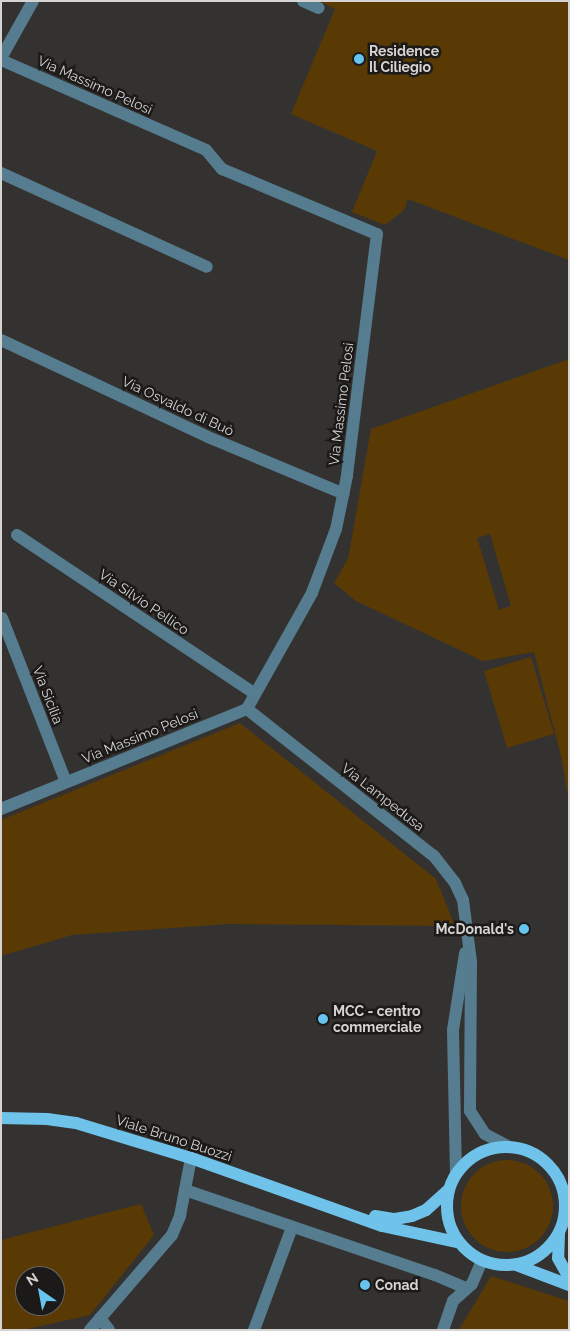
<!DOCTYPE html>
<html>
<head>
<meta charset="utf-8">
<style>
	body { margin:0 }
	#map { position:relative; width:570px; height:1331px; overflow:hidden; background:#343230; font-family:Raleway,sans-serif }
	div>[style] { position:absolute }
	.green>* { inset:0; background:#593a05 }
	.round { border-radius:50% }
	.minor>* { height:12px; margin:-6px; padding:0 6px; transform-origin:6px; border-radius:6px; background:#557c8f }
	.major>* { height:12px; margin:-6px; padding:0 6px; transform-origin:6px; border-radius:6px; background:#6fc3eb }
	.major>.ring { margin:-6px; padding:0; box-sizing:content-box; background:none; border:12px solid #6fc3eb; border-radius:50% }
	.dots>* { width:14px; height:14px; translate:-50% -50%; box-sizing:border-box; border:2px solid #1b1a19; border-radius:50% }
	span { translate:-50% -50%; white-space:nowrap; text-align:center; line-height:1.15; -webkit-text-stroke:5px #1b1a19; paint-order:stroke }
	.poi-label { font-size:14px; color:#d5d4d2; font-weight:700 }
	.left { translate:0 -50%; text-align:left }
	.right { translate:-100% -50%; text-align:right }
	.street-label { font-size:14px; color:#d5d4d2 }
	.frame { position:absolute; inset:0; border:2px solid #d5d4d2; pointer-events:none }
	.north { position:absolute; left:15px; top:1266px; width:50px; height:50px; box-sizing:border-box; background:#1b1a19; border:1px solid #656463; border-radius:50%; rotate:327deg; font-size:14px; font-weight:700; line-height:20px; text-align:center; color:#d5d4d2 }
	.north::after { content:''; display:block; margin:auto; width:18px; height:22px; background:#67c4ef; clip-path:polygon(50% 0,100% 100%,50% 72%,0 100%) }
</style>
</head>
<body>
<div id="map">
	<div class="green">
		<i style="clip-path:polygon(319px 1px,569px 1px,569px 260px,408px 199px,404px 210px,385px 225px,352px 212px,377px 151px,291px 114px,335px 9px)"></i>
		<i style="clip-path:polygon(evenodd,569px 359px,569px 801px,561px 756px,534px 652px,483px 661px,356px 601px,334px 583px,348px 559px,371px 429px,569px 359px,490px 534px,511px 606px,499px 610px,477px 538px,490px 534px)"></i>
		<i style="clip-path:polygon(531px 657px,554px 734px,507px 748px,484px 671px)"></i>
		<i style="clip-path:polygon(240px 723px,436px 879px,455px 926px,229px 924px,72px 935px,1px 956px,1px 820px)"></i>
		<i class="round" style="left:461px;top:1160px;width:92px;height:92px"></i>
		<i style="clip-path:polygon(evenodd,141px 1204px,154px 1235px,90px 1315px,23px 1330px,1px 1330px,1px 1240px,141px 1204px,25px 1276px,55px 1276px,55px 1306px,25px 1306px,25px 1276px)"></i>
		<i style="clip-path:polygon(491px 1276px,569px 1301px,569px 1330px,459px 1330px)"></i>
	</div>
	<div class="minor">
		<i style="left:303px;top:1px;width:17px;rotate:24deg"></i>
		<i style="left:1px;top:58px;width:65px;rotate:-60.7deg"></i>
		<i style="left:1px;top:60px;width:224px;rotate:23.7deg"></i>
		<i style="left:206px;top:150px;width:25px;rotate:50deg"></i>
		<i style="left:222px;top:169px;width:168px;rotate:22.8deg"></i>
		<i style="left:377px;top:234px;width:244px;rotate:97.1deg"></i>
		<i style="left:347px;top:476px;width:54px;rotate:101.7deg"></i>
		<i style="left:336px;top:529px;width:68px;rotate:110.6deg"></i>
		<i style="left:312px;top:593px;width:133px;rotate:119.3deg"></i>
		<i style="left:247px;top:709px;width:266px;rotate:157.9deg"></i>
		<i style="left:1px;top:173px;width:226px;rotate:24.5deg"></i>
		<i style="left:1px;top:340px;width:229px;rotate:25.1deg"></i>
		<i style="left:208px;top:437px;width:147px;rotate:22.7deg"></i>
		<i style="left:17px;top:535px;width:286px;rotate:33.7deg"></i>
		<i style="left:2px;top:618px;width:176px;rotate:68.7deg"></i>
		<i style="left:247px;top:709px;width:238px;rotate:38.2deg"></i>
		<i style="left:434px;top:856px;width:34px;rotate:52deg"></i>
		<i style="left:455px;top:883px;width:19px;rotate:65deg"></i>
		<i style="left:463px;top:900px;width:63px;rotate:82.6deg"></i>
		<i style="left:471px;top:962px;width:149px;rotate:90.4deg"></i>
		<i style="left:470px;top:1111px;width:27px;rotate:57deg"></i>
		<i style="left:485px;top:1134px;width:27px;rotate:28deg"></i>
		<i style="left:456px;top:1174px;width:144px;rotate:-91.2deg"></i>
		<i style="left:453px;top:1030px;width:78px;rotate:-81.1deg"></i>
		<i style="left:185px;top:1190px;width:264px;rotate:18.8deg"></i>
		<i style="left:435px;top:1275px;width:33px;rotate:23deg"></i>
		<i style="left:100px;top:1318px;width:15px;rotate:53deg"></i>
		<i style="left:90px;top:1330px;width:125px;rotate:-49.2deg"></i>
		<i style="left:172px;top:1235px;width:21px;rotate:-67deg"></i>
		<i style="left:180px;top:1216px;width:59px;rotate:-79.3deg"></i>
		<i style="left:254px;top:1330px;width:110px;rotate:-69.7deg"></i>
		<i style="left:443px;top:1330px;width:31px;rotate:-71deg"></i>
		<i style="left:453px;top:1301px;width:25px;rotate:-42deg"></i>
		<i style="left:472px;top:1284px;width:25px;rotate:-67deg"></i>
	</div>
	<div class="major">
		<i style="left:1px;top:1118px;width:46px;rotate:1.2deg"></i>
		<i style="left:47px;top:1119px;width:29px;rotate:8deg"></i>
		<i style="left:76px;top:1123px;width:120px;rotate:16.9deg"></i>
		<i style="left:191px;top:1158px;width:203px;rotate:19.6deg"></i>
		<i style="left:382px;top:1226px;width:77px;rotate:12deg"></i>
		<i class="ring" style="left:447px;top:1147px;width:106px;height:106px"></i>
		<i style="left:375px;top:1216px;width:20px;rotate:9deg"></i>
		<i style="left:395px;top:1219px;width:17px;rotate:-10deg"></i>
		<i style="left:412px;top:1216px;width:15px;rotate:-23deg"></i>
		<i style="left:426px;top:1210px;width:30px;rotate:-42deg"></i>
		<i style="left:559px;top:1234px;width:24px;rotate:92deg"></i>
		<i style="left:558px;top:1258px;width:23px;rotate:61deg"></i>
		<i style="left:516px;top:1265px;width:57px;rotate:20.7deg"></i>
	</div>
	<div class="dots">
		<i style="left:359px;top:59px;background:#67c4ef"></i>
		<i style="left:524px;top:929px;background:#67c4ef"></i>
		<i style="left:323px;top:1019px;background:#67c4ef"></i>
		<i style="left:365px;top:1285px;background:#67c4ef"></i>
	</div>
	<div class="poi-label">
		<span class="left" style="left:369px;top:59px">Residence<br>Il Ciliegio</span>
		<span class="right" style="left:514px;top:929px">McDonald's</span>
		<span class="left" style="left:333px;top:1019px">MCC - centro<br>commerciale</span>
		<span class="left" style="left:375px;top:1285px">Conad</span>
	</div>
	<div class="street-label">
		<span style="left:95px;top:85px;rotate:24deg">Via Massimo Pelosi</span>
		<span style="left:341px;top:404px;rotate:-83deg">Via Massimo Pelosi</span>
		<span style="left:178px;top:406px;rotate:25deg">Via Osvaldo di Buò</span>
		<span style="left:144px;top:602px;rotate:34deg">Via Silvio Pellico</span>
		<span style="left:48px;top:695px;rotate:69deg">Via Sicilia</span>
		<span style="left:140px;top:736px;rotate:-22deg">Via Massimo Pelosi</span>
		<span style="left:383px;top:797px;rotate:38deg">Via Lampedusa</span>
		<span style="left:174px;top:1138px;rotate:18deg">Viale Bruno Buozzi</span>
	</div>
	<div class="frame"></div>
	<div class="north">N</div>
</div>
</body>
</html>
